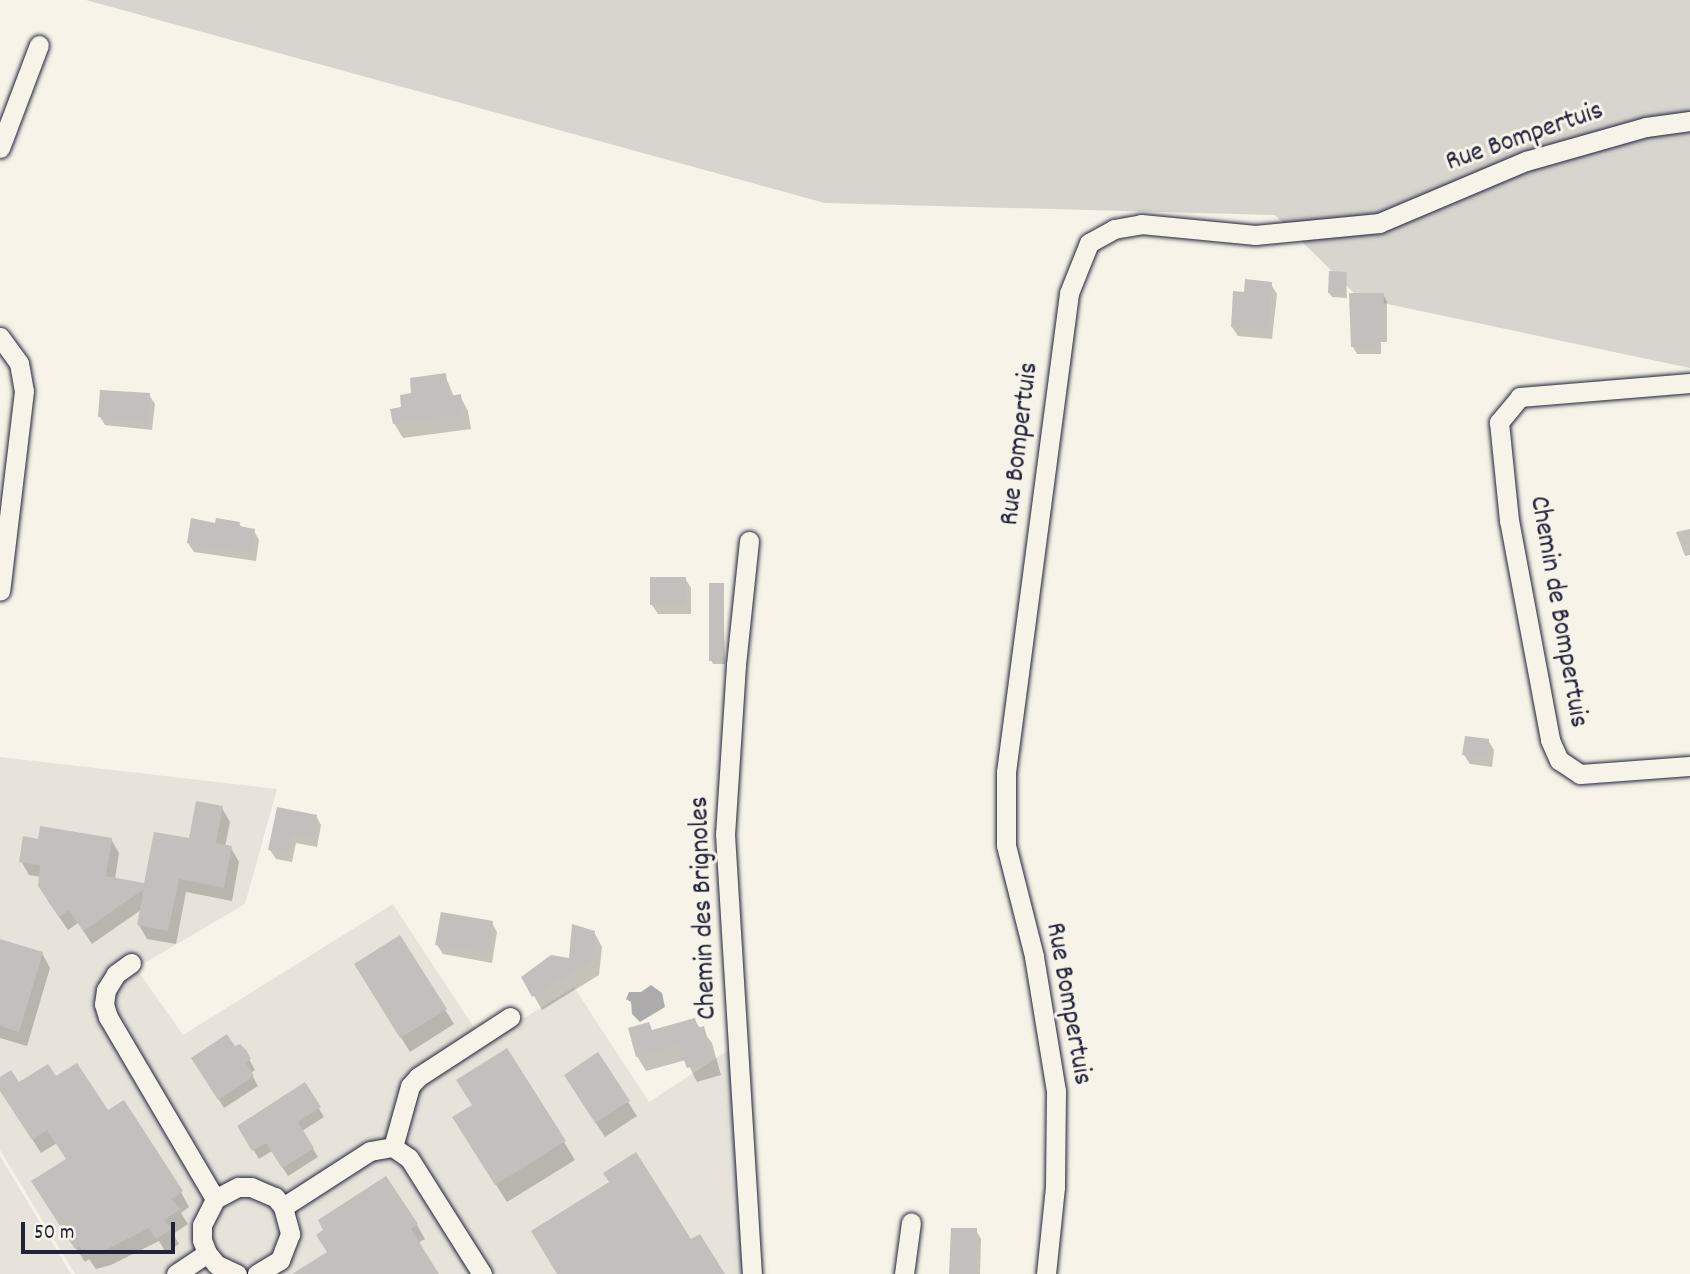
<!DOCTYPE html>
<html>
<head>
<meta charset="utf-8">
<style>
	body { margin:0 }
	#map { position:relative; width:1690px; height:1274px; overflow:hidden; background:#f7f3e8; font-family:Dekko,sans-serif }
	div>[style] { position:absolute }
	.built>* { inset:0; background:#e7e3db }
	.green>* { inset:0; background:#d8d5cf }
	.water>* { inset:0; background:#aeabad }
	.shadow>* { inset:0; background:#0003 }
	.building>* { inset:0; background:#c2bfbd }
	.roads { filter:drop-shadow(0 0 2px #22223b) drop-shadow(0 0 2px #22223b) }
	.minor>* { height:19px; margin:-9.5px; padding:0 9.5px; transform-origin:9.5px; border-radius:9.5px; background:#f7f3e8 }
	span { translate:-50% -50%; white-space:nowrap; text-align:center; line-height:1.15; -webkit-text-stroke:6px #f7f3e8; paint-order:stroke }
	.street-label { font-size:28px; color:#22223b }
	.scale { position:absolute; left:21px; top:1222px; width:154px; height:32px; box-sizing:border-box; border:4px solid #22223b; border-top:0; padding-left:9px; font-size:21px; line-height:24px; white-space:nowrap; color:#22223b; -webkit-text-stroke:5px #f7f3e8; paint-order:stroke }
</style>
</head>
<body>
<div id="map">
	<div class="built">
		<i style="clip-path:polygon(0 757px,277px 789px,245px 904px,136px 968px,183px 1035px,393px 904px,484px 1043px,574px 987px,649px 1102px,733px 1047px,746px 1274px,75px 1274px,0 1150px)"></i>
		<i style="clip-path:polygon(0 1156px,71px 1274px,0 1274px)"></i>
	</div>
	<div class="green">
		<i style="clip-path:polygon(86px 0,1690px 0,1690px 368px,1359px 298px,1275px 215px,825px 203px)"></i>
	</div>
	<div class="water">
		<i style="clip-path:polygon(651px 985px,662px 993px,665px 1007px,640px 1022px,632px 1014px,631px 1002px,626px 999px,629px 992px,641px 992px)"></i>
	</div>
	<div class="shadow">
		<i style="clip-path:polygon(1346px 274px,1347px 298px,1332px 297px,1329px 293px)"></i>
		<i style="clip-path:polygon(1271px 284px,1277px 294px,1272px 339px,1238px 336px,1232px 327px,1246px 293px)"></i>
		<i style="clip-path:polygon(1383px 294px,1387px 302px,1387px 342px,1381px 342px,1381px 354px,1357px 354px,1353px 347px,1351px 295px)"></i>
		<i style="clip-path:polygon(445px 375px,454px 397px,460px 396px,468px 411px,471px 429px,403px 438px,394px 423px,403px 408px,413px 394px)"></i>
		<i style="clip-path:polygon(149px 395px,155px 404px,152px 430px,105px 425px,100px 417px)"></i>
		<i style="clip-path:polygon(239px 523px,242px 529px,254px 531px,259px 540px,256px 561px,194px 552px,188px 543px,216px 525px)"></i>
		<i style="clip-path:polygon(1690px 529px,1690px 555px,1685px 556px,1676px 532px)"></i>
		<i style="clip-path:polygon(685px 578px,691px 588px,691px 614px,658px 614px,652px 605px)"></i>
		<i style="clip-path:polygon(723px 585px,725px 664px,713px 664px,711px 660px)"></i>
		<i style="clip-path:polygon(1488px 740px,1494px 750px,1492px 767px,1470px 764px,1464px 755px)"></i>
		<i style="clip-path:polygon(222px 808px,230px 822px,225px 847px,231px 848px,239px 862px,232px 901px,186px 892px,176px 944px,147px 939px,139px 925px,141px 910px,92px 944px,78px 923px,68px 930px,48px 901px,41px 877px,29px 875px,21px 861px,40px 841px,111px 839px,119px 853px,115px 879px,146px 885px)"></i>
		<i style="clip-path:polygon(316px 816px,321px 825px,317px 847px,296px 843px,292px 862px,276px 859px,270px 850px)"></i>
		<i style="clip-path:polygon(492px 923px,497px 932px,492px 963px,443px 954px,437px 945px)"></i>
		<i style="clip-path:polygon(594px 932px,602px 947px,599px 975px,542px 1010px,523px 977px,570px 960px)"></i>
		<i style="clip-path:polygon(399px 937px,454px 1024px,410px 1052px,365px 979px)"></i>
		<i style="clip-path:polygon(42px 953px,50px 968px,27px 1046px,0 1038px,0 974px)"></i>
		<i style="clip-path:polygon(694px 1020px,712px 1043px,721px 1075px,697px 1082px,686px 1060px,646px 1071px,637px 1056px,653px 1032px)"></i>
		<i style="clip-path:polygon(234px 1049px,245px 1052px,255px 1070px,251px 1073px,258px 1086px,224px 1108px,199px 1068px)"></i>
		<i style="clip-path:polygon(0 1079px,18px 1085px,56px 1079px,107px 1113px,181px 1192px,189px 1207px,181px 1213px,188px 1224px,173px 1234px,179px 1244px,166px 1253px,159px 1241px,111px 1265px,96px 1269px,89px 1259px,85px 1262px,42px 1196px,68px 1160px,57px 1143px,41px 1153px,0 1089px)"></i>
		<i style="clip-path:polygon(304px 1084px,324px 1117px,302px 1131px,318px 1157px,288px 1176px,272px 1151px,259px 1159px,239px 1126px)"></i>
		<i style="clip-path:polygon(574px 1090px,628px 1102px,637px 1116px,605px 1137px)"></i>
		<i style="clip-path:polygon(465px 1136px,564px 1142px,575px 1160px,507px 1202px)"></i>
		<i style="clip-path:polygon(417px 1225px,425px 1239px,418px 1243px,437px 1274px,305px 1274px)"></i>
		<i style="clip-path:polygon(976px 1230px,981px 1239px,980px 1274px,951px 1274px)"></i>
	</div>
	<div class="building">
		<i style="clip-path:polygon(1329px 271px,1347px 272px,1345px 295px,1328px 293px)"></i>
		<i style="clip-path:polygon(1245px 279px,1272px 282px,1268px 330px,1231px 327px,1233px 291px,1244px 292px)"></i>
		<i style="clip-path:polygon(1349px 293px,1384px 293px,1383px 334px,1377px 335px,1378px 347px,1351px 347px)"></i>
		<i style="clip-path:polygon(446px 373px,448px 396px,461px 394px,463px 414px,393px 424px,390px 409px,401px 407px,400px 395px,411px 393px,410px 378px)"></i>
		<i style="clip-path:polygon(100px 390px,150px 393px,148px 422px,98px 417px)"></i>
		<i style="clip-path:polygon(191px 518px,215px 523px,216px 518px,240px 522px,239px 526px,255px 529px,251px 553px,187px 543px)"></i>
		<i style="clip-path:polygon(650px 577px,686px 577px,686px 605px,650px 605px)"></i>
		<i style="clip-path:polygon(709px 583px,724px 583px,724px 661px,709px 661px)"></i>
		<i style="clip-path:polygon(1465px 736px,1489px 739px,1487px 758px,1462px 755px)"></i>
		<i style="clip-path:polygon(196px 801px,223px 806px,216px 843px,232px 846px,224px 888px,179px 879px,168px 931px,137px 925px,144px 889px,83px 931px,69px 910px,59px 917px,38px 886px,40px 865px,19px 862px,23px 836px,38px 839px,40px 826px,112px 838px,106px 876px,144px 883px,154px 832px,189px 838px)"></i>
		<i style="clip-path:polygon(277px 807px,317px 815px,312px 838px,292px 834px,288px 854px,268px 850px)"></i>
		<i style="clip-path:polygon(441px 912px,493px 921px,488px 954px,435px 945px)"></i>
		<i style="clip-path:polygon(572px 924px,595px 931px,592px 960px,532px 997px,521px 977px,551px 955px,569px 958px)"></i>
		<i style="clip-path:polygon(400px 935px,447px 1009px,400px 1038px,354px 964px)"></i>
		<i style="clip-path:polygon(0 939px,43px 952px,19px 1032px,0 1026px)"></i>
		<i style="clip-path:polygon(695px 1018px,698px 1028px,704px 1026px,713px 1060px,687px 1068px,678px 1045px,636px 1057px,628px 1028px,649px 1022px,652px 1030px)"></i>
		<i style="clip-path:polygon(227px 1034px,235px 1046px,240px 1044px,247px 1051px,251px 1059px,246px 1063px,254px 1076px,218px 1100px,191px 1058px)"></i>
		<i style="clip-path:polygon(507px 1048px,566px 1141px,495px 1185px,452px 1117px,472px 1105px,456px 1080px)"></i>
		<i style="clip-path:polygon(598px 1052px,630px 1101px,595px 1123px,564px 1075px)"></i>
		<i style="clip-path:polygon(77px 1063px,108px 1110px,124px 1100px,183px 1191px,171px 1199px,181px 1209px,164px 1220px,172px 1229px,156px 1239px,149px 1228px,103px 1251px,86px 1255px,79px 1246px,75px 1249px,31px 1181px,66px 1159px,47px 1130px,32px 1140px,0 1091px,0 1077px,11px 1070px,19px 1082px,48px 1064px,56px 1076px)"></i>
		<i style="clip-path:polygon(305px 1082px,321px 1107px,298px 1122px,314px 1148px,282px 1168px,266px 1143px,252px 1151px,237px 1126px)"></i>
		<i style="clip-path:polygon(636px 1152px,691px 1239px,700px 1234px,725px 1274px,557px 1274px,531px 1231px,609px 1182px,603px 1173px)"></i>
		<i style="clip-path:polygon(386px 1176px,418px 1224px,411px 1229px,439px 1274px,292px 1274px,327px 1252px,316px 1235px,323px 1230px,318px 1220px)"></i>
		<i style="clip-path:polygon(951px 1228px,977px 1228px,975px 1274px,949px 1274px)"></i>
	</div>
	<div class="roads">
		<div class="minor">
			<i style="left:0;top:148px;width:110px;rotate:-69.3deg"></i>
			<i style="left:0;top:337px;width:32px;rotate:54deg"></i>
			<i style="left:19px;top:363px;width:28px;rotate:80deg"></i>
			<i style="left:24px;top:391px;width:201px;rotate:96.8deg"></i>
			<i style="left:1690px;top:383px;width:171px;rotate:175.3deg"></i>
			<i style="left:1520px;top:397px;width:33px;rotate:130deg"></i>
			<i style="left:1499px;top:422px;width:99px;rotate:84.2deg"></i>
			<i style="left:1509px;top:520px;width:224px;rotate:79.4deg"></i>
			<i style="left:1550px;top:740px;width:22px;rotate:66deg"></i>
			<i style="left:1559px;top:760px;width:25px;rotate:34deg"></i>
			<i style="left:1580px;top:774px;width:110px;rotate:-4.2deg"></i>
			<i style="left:749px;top:541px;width:125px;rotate:96deg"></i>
			<i style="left:736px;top:665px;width:169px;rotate:93.7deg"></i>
			<i style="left:725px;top:834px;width:441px;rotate:86.5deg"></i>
			<i style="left:131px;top:963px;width:19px;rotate:144deg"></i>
			<i style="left:116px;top:974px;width:19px;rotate:122deg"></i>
			<i style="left:106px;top:990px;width:14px;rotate:98deg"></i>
			<i style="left:104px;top:1004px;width:14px;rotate:73deg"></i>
			<i style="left:108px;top:1017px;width:211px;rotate:59.5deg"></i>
			<i style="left:393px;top:1147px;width:63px;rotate:-74.4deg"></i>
			<i style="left:410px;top:1086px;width:12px;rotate:-48deg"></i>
			<i style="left:418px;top:1077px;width:110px;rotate:-33.1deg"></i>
			<i style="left:283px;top:1207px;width:103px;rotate:-32.8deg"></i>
			<i style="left:370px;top:1151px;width:23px;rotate:-10deg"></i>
			<i style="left:393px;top:1147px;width:19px;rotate:35deg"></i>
			<i style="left:409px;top:1158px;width:137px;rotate:57.8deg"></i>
			<i style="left:176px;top:1274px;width:37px;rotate:-34deg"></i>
			<i style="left:237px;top:1274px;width:23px;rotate:-155deg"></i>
			<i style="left:216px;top:1264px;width:14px;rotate:-129deg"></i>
			<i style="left:207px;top:1253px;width:14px;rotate:-111deg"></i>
			<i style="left:202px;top:1240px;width:15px;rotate:-90deg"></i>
			<i style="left:202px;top:1225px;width:29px;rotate:-63deg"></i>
			<i style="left:215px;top:1199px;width:26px;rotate:-28deg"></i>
			<i style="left:238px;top:1187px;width:13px"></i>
			<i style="left:251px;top:1187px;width:26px;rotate:23deg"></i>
			<i style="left:275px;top:1197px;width:13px;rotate:51deg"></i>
			<i style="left:283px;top:1207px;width:28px;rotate:75deg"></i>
			<i style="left:290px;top:1234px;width:28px;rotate:111deg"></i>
			<i style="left:280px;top:1260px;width:27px;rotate:149deg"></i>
			<i style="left:904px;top:1274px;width:52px;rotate:-82.3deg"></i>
			<i style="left:1046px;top:1274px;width:87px;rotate:-84.1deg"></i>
			<i style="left:1055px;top:1187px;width:96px;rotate:-89.4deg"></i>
			<i style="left:1056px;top:1091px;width:137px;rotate:-99.3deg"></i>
			<i style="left:1034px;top:956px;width:114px;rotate:-104.2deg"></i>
			<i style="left:1006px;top:845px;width:73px;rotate:-90deg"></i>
			<i style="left:1006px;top:772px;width:483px;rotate:-82.5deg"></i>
			<i style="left:1069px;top:293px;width:54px;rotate:-68.2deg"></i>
			<i style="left:1089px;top:243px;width:29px;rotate:-29deg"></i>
			<i style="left:1114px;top:229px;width:27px;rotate:-10deg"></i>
			<i style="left:1141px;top:224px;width:115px;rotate:5.5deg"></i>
			<i style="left:1255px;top:235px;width:125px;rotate:-5.5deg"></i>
			<i style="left:1379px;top:223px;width:160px;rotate:-22.9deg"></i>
			<i style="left:1526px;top:161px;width:125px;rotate:-15.8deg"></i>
			<i style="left:1646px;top:127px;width:44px;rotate:-7.8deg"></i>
		</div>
	</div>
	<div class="street-label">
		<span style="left:1525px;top:138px;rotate:-19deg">Rue Bompertuis</span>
		<span style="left:1021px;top:444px;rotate:-83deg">Rue Bompertuis</span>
		<span style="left:1557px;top:612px;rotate:80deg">Chemin de Bompertuis</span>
		<span style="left:705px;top:908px;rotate:-92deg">Chemin des Brignoles</span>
		<span style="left:1067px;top:1004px;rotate:80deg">Rue Bompertuis</span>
	</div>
	<div class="scale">50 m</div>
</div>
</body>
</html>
